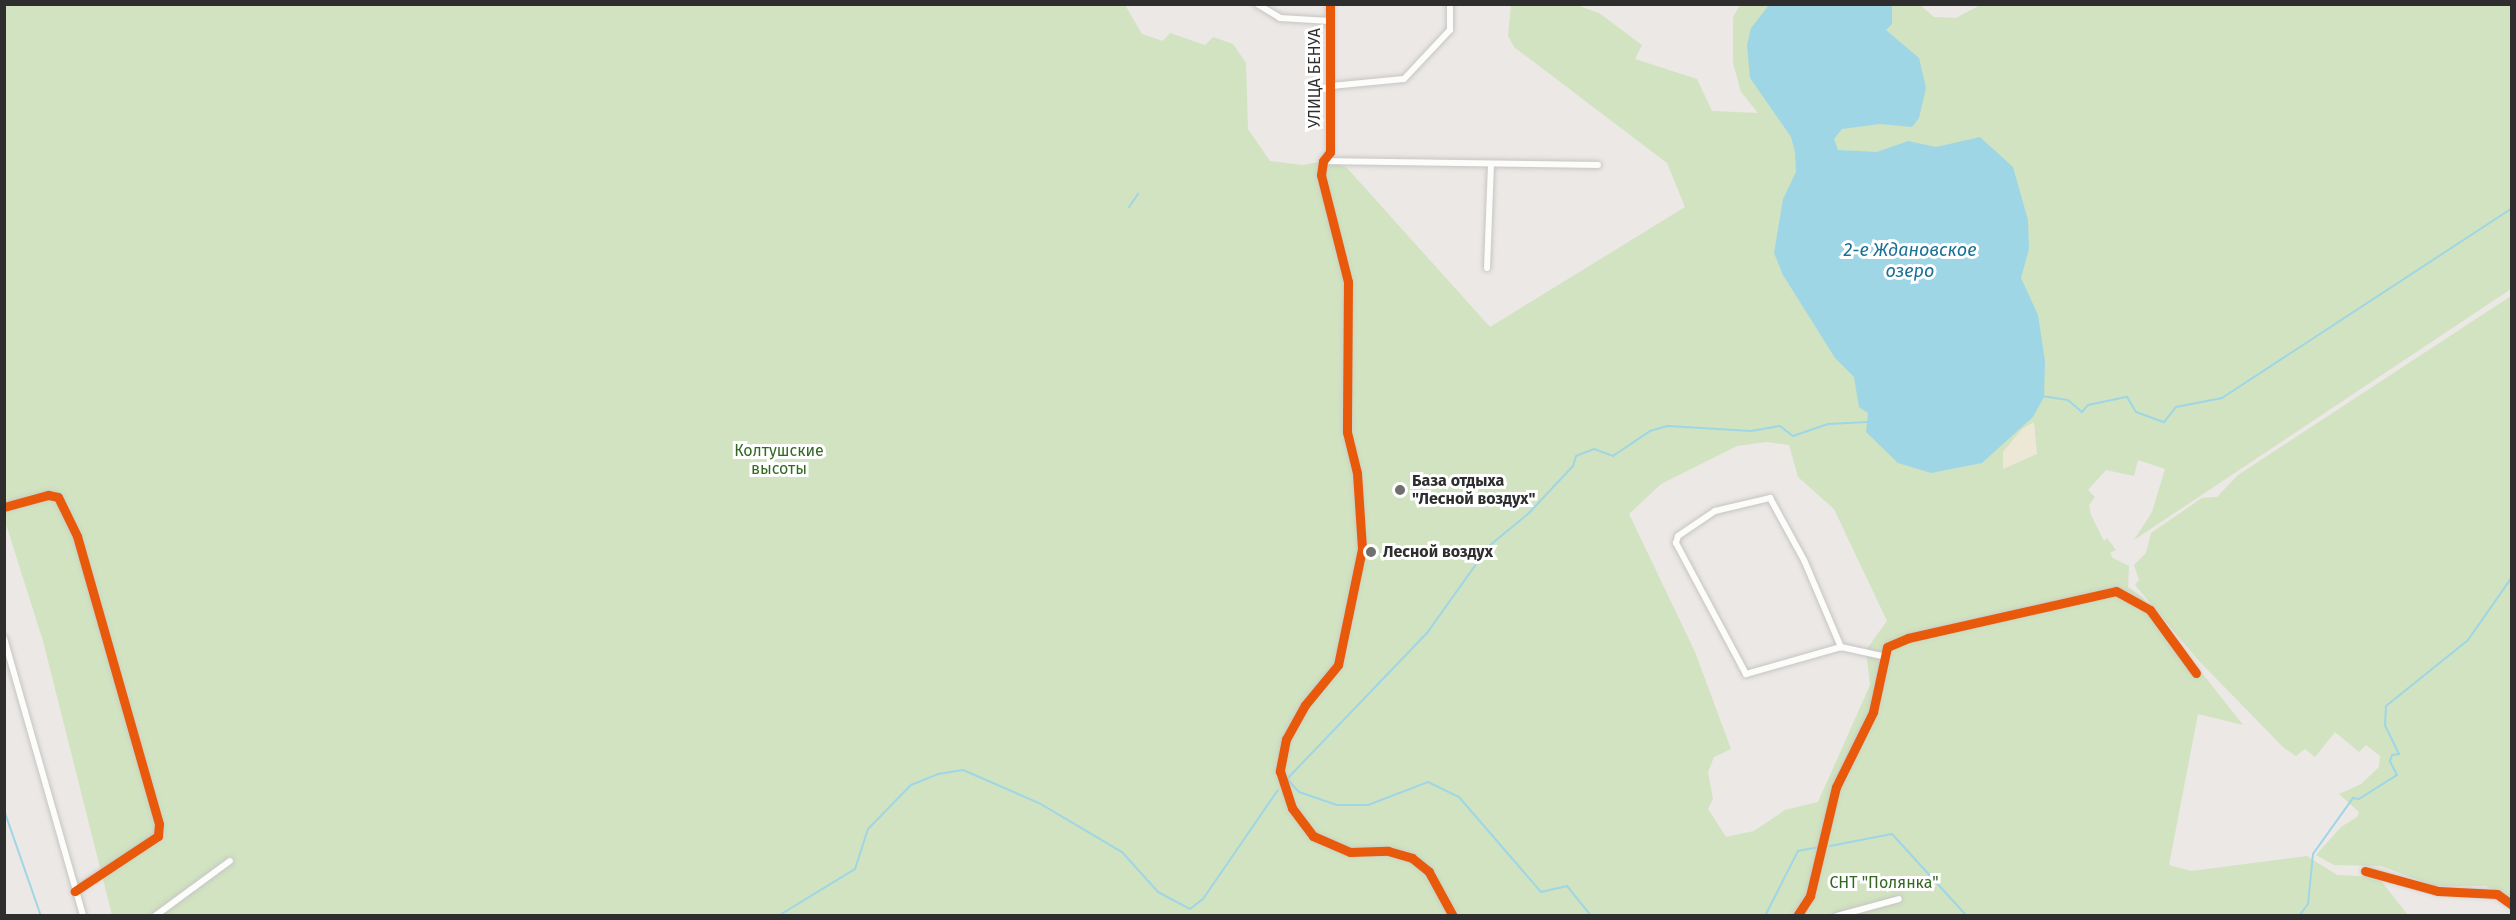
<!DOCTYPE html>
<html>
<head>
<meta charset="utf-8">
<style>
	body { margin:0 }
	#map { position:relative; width:2516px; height:920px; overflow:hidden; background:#ebe8e5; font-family:"Fira Sans",sans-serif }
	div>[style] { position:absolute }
	.green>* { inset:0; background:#d1e3c1 }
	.sand>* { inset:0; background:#ede7d6 }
	.water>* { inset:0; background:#9fd6e6 }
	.stream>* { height:2px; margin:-1px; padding:0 1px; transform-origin:1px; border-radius:1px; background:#9fd6e6 }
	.roads { filter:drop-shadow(0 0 2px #c6c5c4) drop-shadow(0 0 2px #c6c5c4) }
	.street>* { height:6px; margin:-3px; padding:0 3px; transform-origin:3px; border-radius:3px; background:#fcfcfb }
	.cycleway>* { height:9px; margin:-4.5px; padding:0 4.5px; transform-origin:4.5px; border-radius:4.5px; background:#e8590c }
	.dots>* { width:16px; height:16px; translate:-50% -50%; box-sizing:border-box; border:3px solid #fff; border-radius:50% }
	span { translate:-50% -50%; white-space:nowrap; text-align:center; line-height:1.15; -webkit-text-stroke:6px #fff; paint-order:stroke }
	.street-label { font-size:16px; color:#2e2e2e }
	.park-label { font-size:16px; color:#336722 }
	.poi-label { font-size:16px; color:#2e2e2e; font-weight:700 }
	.left { translate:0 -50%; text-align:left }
	.water-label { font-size:18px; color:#197196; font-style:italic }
	.frame { position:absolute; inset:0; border:6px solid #2e2e2e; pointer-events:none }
</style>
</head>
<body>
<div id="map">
	<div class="green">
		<i style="clip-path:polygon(evenodd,1982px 4px,2511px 5px,2511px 289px,2134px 540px,2152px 512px,2165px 469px,2138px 460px,2134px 476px,2106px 470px,2088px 490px,2095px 497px,2089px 505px,2091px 515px,2104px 541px,2107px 538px,2116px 550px,2110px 553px,2113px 558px,2129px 566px,2128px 587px,2142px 597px,2243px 725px,2198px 714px,2169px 865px,2191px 871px,2307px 856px,2337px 875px,2378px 877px,2408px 915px,112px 915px,43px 641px,5px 521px,4px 5px,1125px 5px,1142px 34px,1163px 41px,1170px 33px,1205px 45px,1213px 37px,1233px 44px,1246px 63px,1248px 129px,1270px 161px,1302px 165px,1330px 160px,1347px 168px,1490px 327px,1685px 207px,1667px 163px,1514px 47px,1508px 36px,1511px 5px,1576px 5px,1599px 13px,1642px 45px,1635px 59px,1697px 79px,1712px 111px,1758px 113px,1741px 92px,1733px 63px,1733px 17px,1740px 5px,1920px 5px,1934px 17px,1956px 18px,1982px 4px,1766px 442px,1789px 445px,1798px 477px,1834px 509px,1887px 621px,1866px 650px,1870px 685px,1818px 802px,1785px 810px,1754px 831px,1726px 837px,1708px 809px,1713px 799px,1708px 772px,1714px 757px,1731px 749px,1695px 652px,1629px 514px,1661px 484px,1737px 446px,1766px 442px)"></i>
		<i style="clip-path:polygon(2511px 296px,2511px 901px,2486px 886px,2434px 886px,2381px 866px,2334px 865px,2316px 855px,2341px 827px,2357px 817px,2359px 812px,2339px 794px,2361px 784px,2379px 767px,2380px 756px,2366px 745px,2359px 752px,2335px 732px,2315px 757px,2305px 749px,2296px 756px,2284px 748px,2199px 661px,2135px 585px,2139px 580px,2134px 565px,2146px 553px,2151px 533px,2202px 498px,2217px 497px,2238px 475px)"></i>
	</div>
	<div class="sand">
		<i style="clip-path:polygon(2034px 422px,2037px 454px,2003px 469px,2003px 452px,2022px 429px)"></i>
	</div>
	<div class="water">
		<i style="clip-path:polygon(1769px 5px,1892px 5px,1892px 24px,1886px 30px,1919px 58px,1926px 88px,1919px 118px,1912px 127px,1880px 124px,1842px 129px,1834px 139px,1838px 150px,1877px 152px,1908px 141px,1936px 147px,1980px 137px,2013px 167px,2028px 220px,2029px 249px,2021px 278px,2038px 315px,2045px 361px,2044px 397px,2033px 417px,1982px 463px,1931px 473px,1898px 463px,1866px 432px,1868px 413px,1859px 407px,1854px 377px,1835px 358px,1783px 275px,1774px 253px,1783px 199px,1796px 172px,1795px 152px,1791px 137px,1750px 78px,1747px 45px,1751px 28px)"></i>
	</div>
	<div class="stream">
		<i style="left:1129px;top:207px;width:16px;rotate:-55deg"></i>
		<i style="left:2042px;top:396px;width:26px;rotate:9deg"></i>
		<i style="left:2068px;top:400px;width:18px;rotate:41deg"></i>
		<i style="left:2082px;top:412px;width:9px;rotate:-49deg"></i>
		<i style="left:2088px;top:405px;width:40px;rotate:-12deg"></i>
		<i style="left:2127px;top:397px;width:17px;rotate:59deg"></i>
		<i style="left:2136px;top:412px;width:30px;rotate:20deg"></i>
		<i style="left:2164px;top:422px;width:19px;rotate:-51deg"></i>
		<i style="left:2176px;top:407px;width:47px;rotate:-11.1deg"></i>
		<i style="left:2222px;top:398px;width:347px;rotate:-33.2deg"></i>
		<i style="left:1287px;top:779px;width:18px;rotate:47deg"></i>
		<i style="left:1299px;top:792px;width:40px;rotate:18.9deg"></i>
		<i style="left:1337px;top:805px;width:31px"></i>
		<i style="left:1368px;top:805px;width:64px;rotate:-21deg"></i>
		<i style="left:1428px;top:782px;width:34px;rotate:26deg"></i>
		<i style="left:1459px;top:797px;width:125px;rotate:49.2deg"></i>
		<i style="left:1541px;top:892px;width:27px;rotate:-13deg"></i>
		<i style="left:1567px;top:886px;width:38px;rotate:51deg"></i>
		<i style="left:1286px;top:780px;width:204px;rotate:-46.2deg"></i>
		<i style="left:1427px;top:633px;width:107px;rotate:-54.5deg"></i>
		<i style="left:1489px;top:546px;width:52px;rotate:-39.5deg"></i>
		<i style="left:1529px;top:513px;width:64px;rotate:-46.9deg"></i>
		<i style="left:1573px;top:466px;width:10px;rotate:-73deg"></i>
		<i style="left:1576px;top:456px;width:19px;rotate:-21deg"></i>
		<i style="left:1594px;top:449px;width:20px;rotate:20deg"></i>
		<i style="left:1613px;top:456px;width:45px;rotate:-34deg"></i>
		<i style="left:1650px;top:431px;width:19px;rotate:-16deg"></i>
		<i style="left:1668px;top:426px;width:83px;rotate:3.4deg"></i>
		<i style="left:1751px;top:431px;width:29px;rotate:-10deg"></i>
		<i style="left:1780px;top:426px;width:16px;rotate:38deg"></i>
		<i style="left:1793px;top:436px;width:37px;rotate:-19deg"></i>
		<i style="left:1828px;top:424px;width:40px;rotate:-2.9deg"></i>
		<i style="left:4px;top:810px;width:112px;rotate:70.8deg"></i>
		<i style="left:1830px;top:846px;width:63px;rotate:-11deg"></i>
		<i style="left:1892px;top:834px;width:111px;rotate:47.6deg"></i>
		<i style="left:778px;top:916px;width:90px;rotate:-31.4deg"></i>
		<i style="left:855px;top:869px;width:42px;rotate:-72deg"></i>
		<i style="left:868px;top:829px;width:62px;rotate:-45.7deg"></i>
		<i style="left:911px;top:785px;width:29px;rotate:-22deg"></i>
		<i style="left:938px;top:774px;width:25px;rotate:-9deg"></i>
		<i style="left:963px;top:770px;width:83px;rotate:23.5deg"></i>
		<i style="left:1039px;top:803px;width:96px;rotate:30.6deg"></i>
		<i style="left:1122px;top:852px;width:54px;rotate:48deg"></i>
		<i style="left:1158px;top:892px;width:36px;rotate:28deg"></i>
		<i style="left:1190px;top:909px;width:16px;rotate:-38deg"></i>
		<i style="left:1203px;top:899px;width:132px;rotate:-55.5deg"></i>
		<i style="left:1765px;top:916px;width:73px;rotate:-63.1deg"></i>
		<i style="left:1798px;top:851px;width:20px;rotate:-11deg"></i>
		<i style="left:2299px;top:916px;width:15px;rotate:-53deg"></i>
		<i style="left:2308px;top:904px;width:50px;rotate:-84.3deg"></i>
		<i style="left:2313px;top:854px;width:69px;rotate:-54.5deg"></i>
		<i style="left:2353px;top:798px;width:6px;rotate:9deg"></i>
		<i style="left:2359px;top:799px;width:45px;rotate:-32.3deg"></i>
		<i style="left:2397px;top:775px;width:16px;rotate:-117deg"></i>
		<i style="left:2390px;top:761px;width:6px;rotate:-72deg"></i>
		<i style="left:2392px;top:755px;width:7px;rotate:-8deg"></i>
		<i style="left:2399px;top:754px;width:32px;rotate:-116deg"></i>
		<i style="left:2385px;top:725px;width:19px;rotate:-87deg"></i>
		<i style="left:2386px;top:706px;width:105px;rotate:-38.8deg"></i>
		<i style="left:2468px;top:640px;width:77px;rotate:-55.1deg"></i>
	</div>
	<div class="roads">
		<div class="street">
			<i style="left:1257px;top:4px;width:27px;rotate:31deg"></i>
			<i style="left:1280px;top:18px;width:50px;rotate:3.4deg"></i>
			<i style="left:1330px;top:4px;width:148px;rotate:90deg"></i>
			<i style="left:1330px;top:152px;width:11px;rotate:128deg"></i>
			<i style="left:1323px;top:161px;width:14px;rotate:98deg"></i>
			<i style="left:1321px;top:175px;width:110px;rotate:75.8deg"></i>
			<i style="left:1348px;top:282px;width:150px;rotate:90.4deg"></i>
			<i style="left:1347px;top:432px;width:42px;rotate:76.3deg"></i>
			<i style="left:1357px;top:473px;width:76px;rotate:86.2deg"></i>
			<i style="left:1362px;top:549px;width:118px;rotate:101.7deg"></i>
			<i style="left:1338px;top:665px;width:52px;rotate:129.5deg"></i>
			<i style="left:1305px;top:705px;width:39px;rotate:119deg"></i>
			<i style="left:1286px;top:739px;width:33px;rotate:101deg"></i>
			<i style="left:1280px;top:771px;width:39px;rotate:72deg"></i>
			<i style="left:1292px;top:808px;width:35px;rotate:53deg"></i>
			<i style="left:1313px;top:836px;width:40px;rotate:23.4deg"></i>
			<i style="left:1350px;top:852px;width:38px;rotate:-2deg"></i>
			<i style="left:1388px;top:851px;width:25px;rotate:16deg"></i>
			<i style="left:1412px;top:858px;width:22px;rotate:39deg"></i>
			<i style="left:1429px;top:872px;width:50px;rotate:61.4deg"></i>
			<i style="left:1331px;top:86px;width:73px;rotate:-5.5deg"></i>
			<i style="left:1404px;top:79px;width:67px;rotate:-46.8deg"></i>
			<i style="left:1450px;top:30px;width:26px;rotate:-90deg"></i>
			<i style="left:1323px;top:161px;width:275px;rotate:0.8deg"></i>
			<i style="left:1487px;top:268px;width:104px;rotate:-87.8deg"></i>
			<i style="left:4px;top:507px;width:46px;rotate:-15.3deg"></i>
			<i style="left:48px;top:495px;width:10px;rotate:11deg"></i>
			<i style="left:58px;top:497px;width:43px;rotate:64deg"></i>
			<i style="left:77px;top:536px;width:299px;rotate:74.1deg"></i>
			<i style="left:159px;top:824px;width:12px;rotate:95deg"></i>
			<i style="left:158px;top:836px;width:100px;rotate:146.5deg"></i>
			<i style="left:4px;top:638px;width:289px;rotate:74.1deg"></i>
			<i style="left:1841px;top:647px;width:99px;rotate:164.1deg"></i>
			<i style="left:1746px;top:674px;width:149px;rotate:-118.1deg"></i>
			<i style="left:1676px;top:543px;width:7px;rotate:-74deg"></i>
			<i style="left:1678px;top:536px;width:45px;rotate:-34deg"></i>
			<i style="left:1715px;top:511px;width:57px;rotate:-13.3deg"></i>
			<i style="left:1770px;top:498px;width:71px;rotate:61.3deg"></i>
			<i style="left:1804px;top:560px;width:95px;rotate:67deg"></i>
			<i style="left:1841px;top:647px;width:42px;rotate:12.4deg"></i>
			<i style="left:2365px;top:871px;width:76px;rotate:15.3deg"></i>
			<i style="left:2438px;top:891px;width:59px;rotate:2.9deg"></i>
			<i style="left:2497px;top:894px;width:19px;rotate:36deg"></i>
			<i style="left:155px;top:916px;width:93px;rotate:-36.3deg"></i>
			<i style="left:1797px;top:916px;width:24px;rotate:-57deg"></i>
			<i style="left:1810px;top:896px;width:112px;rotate:-76.6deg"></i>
			<i style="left:1836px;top:787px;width:84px;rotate:-63.7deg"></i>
			<i style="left:1873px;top:712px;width:66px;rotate:-77.8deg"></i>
			<i style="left:1887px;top:647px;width:23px;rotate:-23deg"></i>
			<i style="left:1908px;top:638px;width:213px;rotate:-12.7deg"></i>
			<i style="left:2116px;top:591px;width:39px;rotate:29deg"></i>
			<i style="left:2150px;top:610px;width:78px;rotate:53.9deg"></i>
			<i style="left:1837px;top:916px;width:64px;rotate:-15.3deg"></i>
		</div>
	</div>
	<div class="cycleway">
		<i style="left:1330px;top:4px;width:148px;rotate:90deg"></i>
		<i style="left:1330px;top:152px;width:11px;rotate:128deg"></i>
		<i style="left:1323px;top:161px;width:14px;rotate:98deg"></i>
		<i style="left:1321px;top:175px;width:110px;rotate:75.8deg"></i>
		<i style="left:1348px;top:282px;width:150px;rotate:90.4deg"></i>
		<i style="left:1347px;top:432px;width:42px;rotate:76.3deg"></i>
		<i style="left:1357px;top:473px;width:76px;rotate:86.2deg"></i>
		<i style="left:1362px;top:549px;width:118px;rotate:101.7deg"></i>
		<i style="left:1338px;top:665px;width:52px;rotate:129.5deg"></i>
		<i style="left:1305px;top:705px;width:39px;rotate:119deg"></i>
		<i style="left:1286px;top:739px;width:33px;rotate:101deg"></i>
		<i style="left:1280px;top:771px;width:39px;rotate:72deg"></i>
		<i style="left:1292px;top:808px;width:35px;rotate:53deg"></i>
		<i style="left:1313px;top:836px;width:40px;rotate:23.4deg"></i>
		<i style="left:1350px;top:852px;width:38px;rotate:-2deg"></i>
		<i style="left:1388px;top:851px;width:25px;rotate:16deg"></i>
		<i style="left:1412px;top:858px;width:22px;rotate:39deg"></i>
		<i style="left:1429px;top:872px;width:50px;rotate:61.4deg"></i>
		<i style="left:4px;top:507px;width:46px;rotate:-15.3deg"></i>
		<i style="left:48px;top:495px;width:10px;rotate:11deg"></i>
		<i style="left:58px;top:497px;width:43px;rotate:64deg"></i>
		<i style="left:77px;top:536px;width:299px;rotate:74.1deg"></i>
		<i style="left:159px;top:824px;width:12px;rotate:95deg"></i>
		<i style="left:158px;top:836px;width:100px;rotate:146.5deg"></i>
		<i style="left:2365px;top:871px;width:76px;rotate:15.3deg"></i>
		<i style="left:2438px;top:891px;width:59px;rotate:2.9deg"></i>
		<i style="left:2497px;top:894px;width:19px;rotate:36deg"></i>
		<i style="left:1797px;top:916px;width:24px;rotate:-57deg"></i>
		<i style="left:1810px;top:896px;width:112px;rotate:-76.6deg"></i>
		<i style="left:1836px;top:787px;width:84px;rotate:-63.7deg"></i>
		<i style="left:1873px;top:712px;width:66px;rotate:-77.8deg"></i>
		<i style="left:1887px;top:647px;width:23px;rotate:-23deg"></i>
		<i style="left:1908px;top:638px;width:213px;rotate:-12.7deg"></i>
		<i style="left:2116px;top:591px;width:39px;rotate:29deg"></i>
		<i style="left:2150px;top:610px;width:78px;rotate:53.9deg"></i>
	</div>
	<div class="dots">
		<i style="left:1400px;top:490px;background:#706f6e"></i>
		<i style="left:1371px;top:552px;background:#706f6e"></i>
	</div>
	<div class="street-label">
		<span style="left:1315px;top:78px;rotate:-90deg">УЛИЦА БЕНУА</span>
	</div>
	<div class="park-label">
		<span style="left:779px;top:460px">Колтушские<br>высоты</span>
		<span style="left:1884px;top:883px">СНТ "Полянка"</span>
	</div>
	<div class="poi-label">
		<span class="left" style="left:1412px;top:490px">База отдыха<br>"Лесной воздух"</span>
		<span class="left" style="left:1383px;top:552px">Лесной воздух</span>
	</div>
	<div class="water-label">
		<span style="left:1910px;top:261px">2-е Ждановское<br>озеро</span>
	</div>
	<div class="frame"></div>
</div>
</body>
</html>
